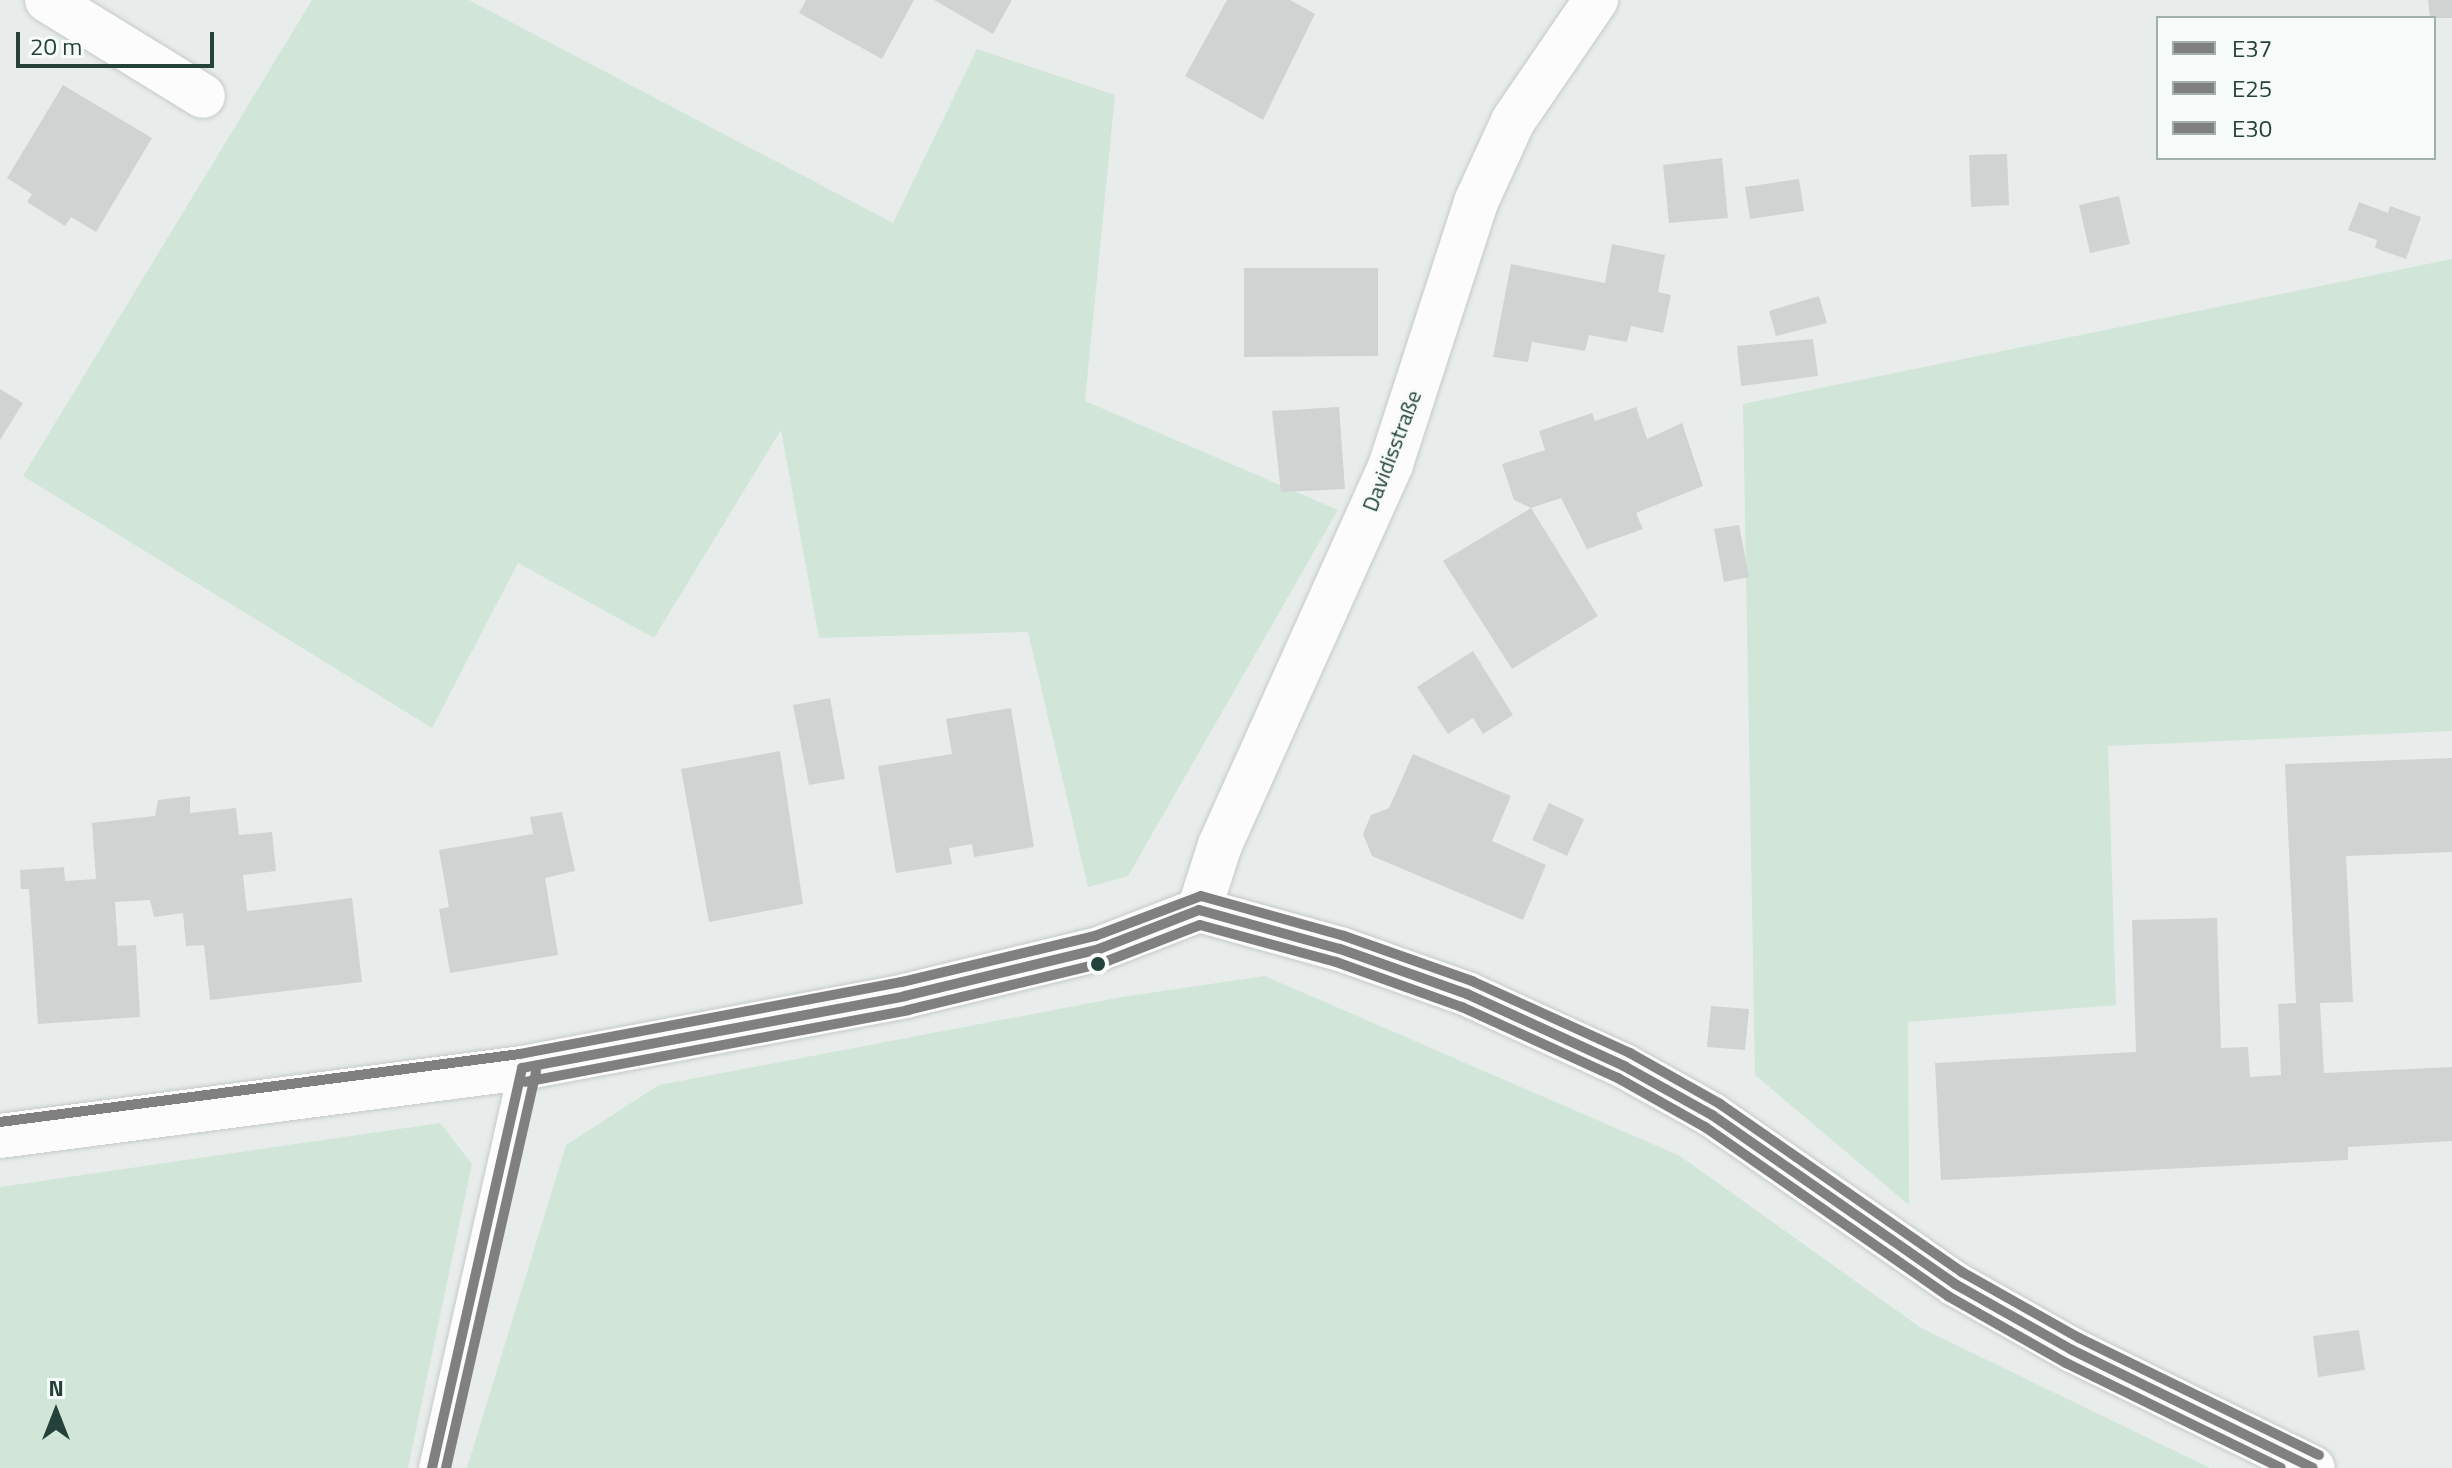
<!DOCTYPE html>
<html>
<head>
<meta charset="utf-8">
<style>
	body { margin:0 }
	#map { position:relative; width:2452px; height:1468px; overflow:hidden; background:#e8edeb; font-family:"Titillium Web",sans-serif }
	div>[style] { position:absolute }
	.green>* { inset:0; background:#d1e6d8 }
	.building>* { inset:0; background:#cfd4d2 }
	.roads { filter:drop-shadow(0 0 2px #c5cac8) drop-shadow(0 0 2px #c5cac8) }
	.service>* { height:26px; margin:-13px; padding:0 13px; transform-origin:13px; border-radius:13px; background:#fcfcfc }
	.minor>* { height:44px; margin:-22px; padding:0 22px; transform-origin:22px; border-radius:22px; background:#fcfcfc }
	.bus-1>* { height:10px; margin:-5px; padding:0 5px; transform-origin:5px; border-radius:5px; background:#808080 }
	.bus-2>* { height:10px; margin:-5px; padding:0 5px; transform-origin:5px; border-radius:5px; background:#808080 }
	.bus-3>* { height:10px; margin:-5px; padding:0 5px; transform-origin:5px; border-radius:5px; background:#808080 }
	.dots>* { width:22px; height:22px; translate:-50% -50%; box-sizing:border-box; border:4px solid #f7fbf9; border-radius:50% }
	span { translate:-50% -50%; white-space:nowrap; text-align:center; line-height:1.15; -webkit-text-stroke:6px #f7fbf9; paint-order:stroke }
	.street-label { font-size:22px; color:#24423a }
	.legend { position:absolute; left:2156px; top:16px; width:280px; height:144px; box-sizing:border-box; background:#f7fbf9; border:2px solid #a3b1ad; margin:0; padding:10px 14px; list-style:none; font-size:24px; color:#24423a }
	.legend li { display:flex; align-items:center; gap:16px; height:40px }
	.legend b { width:40px; border:2px solid #a3b1ad }
	.north { position:absolute; left:16px; top:1372px; width:80px; height:80px; -webkit-text-stroke:6px #f7fbf9; paint-order:stroke; rotate:0deg; font-size:22px; font-weight:700; line-height:32px; text-align:center; color:#24423a }
	.north::after { content:''; display:block; margin:auto; width:28px; height:36px; background:#24423a; clip-path:polygon(50% 0,100% 100%,50% 72%,0 100%) }
	.scale { position:absolute; left:16px; top:32px; width:198px; height:36px; box-sizing:border-box; border:4px solid #24423a; border-top:0; padding-left:10px; font-size:24px; line-height:28px; white-space:nowrap; color:#24423a; -webkit-text-stroke:6px #f7fbf9; paint-order:stroke }
</style>
</head>
<body>
<div id="map">
	<div class="green">
		<i style="clip-path:polygon(312px 0,469px 0,893px 223px,977px 49px,1115px 95px,1085px 401px,1338px 510px,1128px 876px,1088px 887px,1028px 632px,819px 638px,781px 430px,654px 638px,518px 563px,432px 728px,23px 476px)"></i>
		<i style="clip-path:polygon(2452px 259px,2452px 731px,2108px 746px,2116px 1005px,1908px 1022px,1909px 1205px,1755px 1075px,1743px 404px)"></i>
		<i style="clip-path:polygon(1265px 976px,1680px 1156px,1921px 1328px,2210px 1468px,467px 1468px,566px 1145px,659px 1085px,1122px 997px)"></i>
		<i style="clip-path:polygon(440px 1123px,472px 1164px,408px 1468px,0 1468px,0 1187px)"></i>
	</div>
	<div class="building">
		<i style="clip-path:polygon(806px 0,914px 0,882px 59px,799px 13px)"></i>
		<i style="clip-path:polygon(934px 0,1012px 0,993px 34px)"></i>
		<i style="clip-path:polygon(1227px 0,1290px 0,1315px 14px,1263px 120px,1185px 76px)"></i>
		<i style="clip-path:polygon(2428px 0,2452px 0,2452px 18px,2430px 18px)"></i>
		<i style="clip-path:polygon(63px 85px,152px 138px,96px 232px,71px 217px,65px 226px,27px 202px,32px 194px,7px 178px)"></i>
		<i style="clip-path:polygon(2007px 154px,2009px 205px,1971px 207px,1969px 155px)"></i>
		<i style="clip-path:polygon(1722px 158px,1728px 218px,1669px 223px,1663px 165px)"></i>
		<i style="clip-path:polygon(1799px 179px,1804px 211px,1750px 219px,1745px 187px)"></i>
		<i style="clip-path:polygon(2119px 196px,2130px 244px,2090px 253px,2079px 205px)"></i>
		<i style="clip-path:polygon(2359px 202px,2388px 213px,2390px 206px,2421px 217px,2406px 259px,2375px 248px,2377px 240px,2348px 230px)"></i>
		<i style="clip-path:polygon(1612px 244px,1665px 255px,1658px 292px,1671px 295px,1663px 333px,1631px 326px,1627px 342px,1589px 335px,1585px 351px,1532px 342px,1528px 362px,1493px 357px,1511px 264px,1605px 283px)"></i>
		<i style="clip-path:polygon(1244px 268px,1378px 268px,1378px 356px,1244px 357px)"></i>
		<i style="clip-path:polygon(1819px 296px,1827px 323px,1776px 336px,1769px 311px)"></i>
		<i style="clip-path:polygon(1813px 339px,1818px 376px,1741px 386px,1737px 346px)"></i>
		<i style="clip-path:polygon(0 389px,23px 403px,0 440px)"></i>
		<i style="clip-path:polygon(1339px 407px,1345px 489px,1281px 492px,1272px 411px)"></i>
		<i style="clip-path:polygon(1636px 407px,1647px 439px,1682px 423px,1703px 486px,1636px 513px,1643px 529px,1587px 549px,1561px 498px,1531px 508px,1598px 616px,1512px 669px,1443px 561px,1531px 508px,1514px 500px,1502px 464px,1545px 450px,1539px 431px,1592px 413px,1595px 421px)"></i>
		<i style="clip-path:polygon(1739px 525px,1749px 577px,1724px 582px,1714px 529px)"></i>
		<i style="clip-path:polygon(1473px 651px,1513px 715px,1483px 734px,1473px 718px,1448px 734px,1417px 687px)"></i>
		<i style="clip-path:polygon(830px 698px,845px 779px,809px 785px,793px 705px)"></i>
		<i style="clip-path:polygon(1011px 708px,1034px 847px,974px 857px,972px 844px,949px 848px,952px 864px,896px 873px,878px 766px,952px 754px,946px 719px)"></i>
		<i style="clip-path:polygon(780px 751px,803px 904px,709px 922px,681px 769px)"></i>
		<i style="clip-path:polygon(1413px 754px,1511px 796px,1492px 841px,1546px 865px,1523px 920px,1372px 856px,1363px 834px,1371px 815px,1389px 808px)"></i>
		<i style="clip-path:polygon(2452px 758px,2452px 852px,2346px 856px,2353px 1002px,2320px 1003px,2324px 1073px,2452px 1067px,2452px 1141px,2348px 1147px,2348px 1160px,1941px 1180px,1935px 1063px,2136px 1052px,2132px 920px,2217px 918px,2221px 1048px,2248px 1047px,2250px 1077px,2281px 1075px,2278px 1004px,2296px 1003px,2285px 764px)"></i>
		<i style="clip-path:polygon(190px 796px,190px 813px,236px 808px,239px 835px,272px 832px,276px 871px,243px 875px,247px 911px,352px 898px,362px 982px,210px 1000px,204px 945px,186px 946px,183px 913px,154px 917px,150px 900px,115px 902px,118px 946px,136px 945px,140px 1017px,38px 1024px,29px 889px,21px 889px,20px 870px,64px 867px,65px 881px,96px 879px,92px 823px,155px 816px,158px 800px)"></i>
		<i style="clip-path:polygon(1549px 803px,1584px 819px,1567px 856px,1532px 840px)"></i>
		<i style="clip-path:polygon(562px 812px,575px 871px,545px 878px,558px 955px,450px 973px,439px 909px,449px 907px,439px 850px,533px 834px,530px 817px)"></i>
		<i style="clip-path:polygon(1711px 1006px,1749px 1009px,1745px 1050px,1707px 1047px)"></i>
		<i style="clip-path:polygon(2359px 1330px,2365px 1370px,2318px 1377px,2313px 1336px)"></i>
	</div>
	<div class="roads">
		<div class="service">
			<i style="left:432px;top:1468px;width:410px;rotate:-77.3deg"></i>
		</div>
		<div class="minor">
			<i style="left:47px;top:0;width:183px;rotate:31.6deg"></i>
			<i style="left:1199px;top:910px;width:68px;rotate:-72.1deg"></i>
			<i style="left:1220px;top:845px;width:418px;rotate:-65.8deg"></i>
			<i style="left:1391px;top:464px;width:275px;rotate:-72deg"></i>
			<i style="left:1476px;top:202px;width:89px;rotate:-65.4deg"></i>
			<i style="left:1513px;top:121px;width:147px;rotate:-55.6deg"></i>
			<i style="left:0;top:1136px;width:526px;rotate:-7.42deg"></i>
			<i style="left:522px;top:1068px;width:390px;rotate:-10.6deg"></i>
			<i style="left:905px;top:996px;width:200px;rotate:-13.6deg"></i>
			<i style="left:1099px;top:949px;width:107px;rotate:-21.3deg"></i>
			<i style="left:1199px;top:910px;width:146px;rotate:15.5deg"></i>
			<i style="left:1340px;top:949px;width:135px;rotate:19.5deg"></i>
			<i style="left:1467px;top:994px;width:173px;rotate:24.6deg"></i>
			<i style="left:1624px;top:1066px;width:101px;rotate:29.1deg"></i>
			<i style="left:1712px;top:1115px;width:296px;rotate:34.8deg"></i>
			<i style="left:1955px;top:1284px;width:134px;rotate:29.4deg"></i>
			<i style="left:2072px;top:1350px;width:268px;rotate:26.1deg"></i>
		</div>
	</div>
	<div class="bus-1">
		<i style="left:522px;top:1068px;width:390px;rotate:-10.6deg"></i>
		<i style="left:905px;top:996px;width:200px;rotate:-13.6deg"></i>
		<i style="left:1099px;top:949px;width:107px;rotate:-21.3deg"></i>
		<i style="left:1199px;top:910px;width:146px;rotate:15.5deg"></i>
		<i style="left:1340px;top:949px;width:135px;rotate:19.5deg"></i>
		<i style="left:1467px;top:994px;width:173px;rotate:24.6deg"></i>
		<i style="left:1624px;top:1066px;width:101px;rotate:29.1deg"></i>
		<i style="left:1712px;top:1115px;width:296px;rotate:34.8deg"></i>
		<i style="left:1955px;top:1284px;width:134px;rotate:29.4deg"></i>
		<i style="left:2072px;top:1350px;width:268px;rotate:26.1deg"></i>
		<i style="left:432px;top:1468px;width:410px;rotate:-77.3deg"></i>
	</div>
	<div class="bus-2">
		<i style="left:525px;top:1082px;width:390px;rotate:-10.6deg"></i>
		<i style="left:908px;top:1010px;width:200px;rotate:-13.6deg"></i>
		<i style="left:1102px;top:963px;width:105px;rotate:-21.2deg"></i>
		<i style="left:1200px;top:925px;width:141px;rotate:15.2deg"></i>
		<i style="left:1336px;top:962px;width:134px;rotate:19.7deg"></i>
		<i style="left:1462px;top:1007px;width:171px;rotate:24.5deg"></i>
		<i style="left:1618px;top:1078px;width:100px;rotate:29.4deg"></i>
		<i style="left:1705px;top:1127px;width:296px;rotate:34.8deg"></i>
		<i style="left:1948px;top:1296px;width:136px;rotate:29.6deg"></i>
		<i style="left:2066px;top:1363px;width:239px;rotate:26deg"></i>
		<i style="left:446px;top:1468px;width:407px;rotate:-77.2deg"></i>
	</div>
	<div class="bus-3">
		<i style="left:0;top:1122px;width:524px;rotate:-7.45deg"></i>
		<i style="left:520px;top:1054px;width:389px;rotate:-10.7deg"></i>
		<i style="left:902px;top:982px;width:198px;rotate:-13.4deg"></i>
		<i style="left:1095px;top:936px;width:113px;rotate:-20.7deg"></i>
		<i style="left:1201px;top:896px;width:148px;rotate:15.6deg"></i>
		<i style="left:1344px;top:936px;width:136px;rotate:19.4deg"></i>
		<i style="left:1472px;top:981px;width:174px;rotate:24.5deg"></i>
		<i style="left:1630px;top:1053px;width:103px;rotate:29.5deg"></i>
		<i style="left:1720px;top:1104px;width:295px;rotate:34.8deg"></i>
		<i style="left:1962px;top:1272px;width:134px;rotate:29.4deg"></i>
		<i style="left:2079px;top:1338px;width:267px;rotate:26deg"></i>
	</div>
	<div class="dots">
		<i style="left:1098px;top:964px;background:#24423a"></i>
	</div>
	<div class="street-label">
		<span style="left:1392px;top:451px;rotate:-69deg">Davidisstraße</span>
	</div>
	<ul class="legend">
	<li><b style="height:10px;background:#808080"></b>E37</li>
	<li><b style="height:10px;background:#808080"></b>E25</li>
	<li><b style="height:10px;background:#808080"></b>E30</li>
	</ul>
	<div class="north">N</div>
	<div class="scale">20 m</div>
</div>
</body>
</html>
